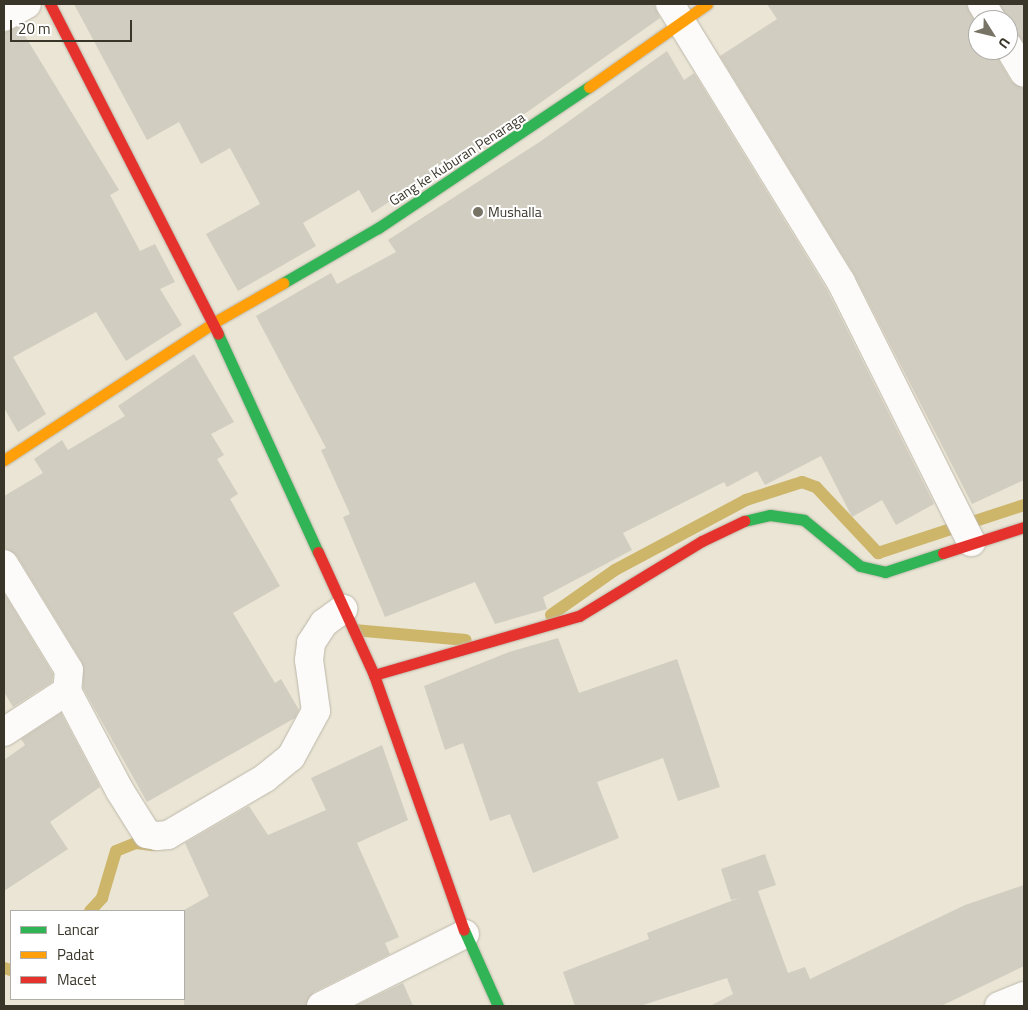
<!DOCTYPE html>
<html>
<head>
<meta charset="utf-8">
<style>
	body { margin:0 }
	#map { position:relative; width:1028px; height:1010px; overflow:hidden; background:#eae5d4; font-family:"Titillium Web",sans-serif }
	div>[style] { position:absolute }
	.stream>* { height:12px; margin:-6px; padding:0 6px; transform-origin:6px; border-radius:6px; background:#cdb56a }
	.building>* { inset:0; background:#d1cdc0 }
	.roads { filter:drop-shadow(0 0 1px #bdb8ab) drop-shadow(0 0 1px #bdb8ab) }
	.street>* { height:28px; margin:-14px; padding:0 14px; transform-origin:14px; border-radius:14px; background:#fcfbf9 }
	.fast>* { height:11px; margin:-5.5px; padding:0 5.5px; transform-origin:5.5px; border-radius:5.5px; background:#30b455 }
	.slow>* { height:11px; margin:-5.5px; padding:0 5.5px; transform-origin:5.5px; border-radius:5.5px; background:#ff9f0a }
	.jam>* { height:11px; margin:-5.5px; padding:0 5.5px; transform-origin:5.5px; border-radius:5.5px; background:#e5322d }
	.dots>* { width:14px; height:14px; translate:-50% -50%; box-sizing:border-box; border:2px solid #fff; border-radius:50% }
	span { translate:-50% -50%; white-space:nowrap; text-align:center; line-height:1.15; -webkit-text-stroke:4px #fff; paint-order:stroke }
	.street-label { font-size:14px; color:#393529 }
	.poi-label { font-size:14px; color:#393529 }
	.left { translate:0 -50%; text-align:left }
	.frame { position:absolute; inset:0; border:5px solid #393529; pointer-events:none }
	.legend { position:absolute; left:10px; top:910px; width:175px; height:90px; box-sizing:border-box; background:#fff; border:1px solid #b0aea9; margin:0; padding:6px 9px; list-style:none; font-size:15px; color:#393529 }
	.legend li { display:flex; align-items:center; gap:10px; height:25px }
	.legend b { width:25px; border:1px solid #b0aea9 }
	.north { position:absolute; left:968px; top:10px; width:50px; height:50px; box-sizing:border-box; background:#fff; border:1px solid #b0aea9; border-radius:50%; rotate:126deg; font-size:14px; font-weight:700; line-height:20px; text-align:center; color:#393529 }
	.north::after { content:''; display:block; margin:auto; width:18px; height:22px; background:#777365; clip-path:polygon(50% 0,100% 100%,50% 72%,0 100%) }
	.scale { position:absolute; left:10px; top:20px; width:122px; height:22px; box-sizing:border-box; border:2px solid #393529; border-top:0; padding-left:6px; font-size:15px; line-height:18px; white-space:nowrap; color:#393529; -webkit-text-stroke:4px #fff; paint-order:stroke }
</style>
</head>
<body>
<div id="map">
	<div class="stream">
		<i style="left:551px;top:615px;width:78px;rotate:-35.1deg"></i>
		<i style="left:615px;top:570px;width:149px;rotate:-28.1deg"></i>
		<i style="left:746px;top:500px;width:59px;rotate:-17.8deg"></i>
		<i style="left:802px;top:482px;width:15px;rotate:20deg"></i>
		<i style="left:816px;top:487px;width:91px;rotate:46.8deg"></i>
		<i style="left:878px;top:553px;width:154px;rotate:-18.2deg"></i>
		<i style="left:354px;top:630px;width:112px;rotate:5.1deg"></i>
		<i style="left:90px;top:911px;width:18px;rotate:-47deg"></i>
		<i style="left:102px;top:898px;width:49px;rotate:-73.4deg"></i>
		<i style="left:116px;top:851px;width:22px;rotate:-22deg"></i>
		<i style="left:136px;top:843px;width:17px;rotate:7deg"></i>
		<i style="left:4px;top:968px;width:7px;rotate:16deg"></i>
	</div>
	<div class="building">
		<i style="clip-path:polygon(74px 4px,654px 4px,660px 18px,523px 115px,372px 213px,359px 190px,303px 223px,316px 246px,238px 291px,206px 234px,260px 204px,230px 148px,201px 164px,179px 122px,147px 140px)"></i>
		<i style="clip-path:polygon(767px 4px,966px 4px,978px 27px,978px 50px,993px 50px,1011px 81px,1024px 89px,1024px 480px,972px 504px,854px 274px,720px 56px,777px 19px)"></i>
		<i style="clip-path:polygon(1000px 4px,1024px 4px,1024px 43px,1016px 33px,1008px 30px)"></i>
		<i style="clip-path:polygon(19px 26px,119px 190px,110px 195px,140px 251px,155px 244px,175px 282px,160px 289px,182px 325px,126px 361px,96px 312px,13px 357px,46px 414px,18px 432px,4px 408px,4px 33px)"></i>
		<i style="clip-path:polygon(667px 51px,684px 80px,694px 73px,827px 290px,934px 504px,896px 525px,882px 500px,852px 517px,821px 456px,765px 485px,757px 471px,727px 487px,724px 482px,623px 533px,632px 550px,543px 597px,547px 609px,495px 624px,475px 582px,385px 617px,343px 517px,350px 514px,321px 450px,326px 448px,256px 316px,331px 273px,337px 284px,396px 252px,388px 240px,541px 141px)"></i>
		<i style="clip-path:polygon(194px 354px,234px 422px,211px 434px,224px 455px,217px 459px,238px 494px,230px 499px,280px 586px,233px 613px,275px 683px,281px 679px,299px 710px,295px 718px,147px 802px,83px 688px,82px 662px,17px 556px,4px 548px,4px 496px,43px 473px,34px 459px,62px 440px,68px 450px,125px 416px,118px 406px)"></i>
		<i style="clip-path:polygon(4px 593px,53px 674px,52px 682px,13px 707px,4px 692px)"></i>
		<i style="clip-path:polygon(558px 638px,579px 693px,677px 659px,720px 787px,678px 801px,663px 758px,597px 782px,619px 838px,533px 873px,510px 814px,490px 821px,463px 743px,445px 750px,424px 686px,509px 652px)"></i>
		<i style="clip-path:polygon(61px 713px,100px 787px,50px 822px,68px 849px,4px 891px,4px 760px,25px 745px,21px 739px)"></i>
		<i style="clip-path:polygon(382px 745px,408px 820px,357px 843px,399px 937px,385px 943px,390px 954px,314px 992px,306px 1006px,184px 1006px,184px 910px,209px 896px,185px 843px,249px 806px,268px 835px,326px 810px,311px 778px)"></i>
		<i style="clip-path:polygon(765px 854px,776px 885px,758px 891px,788px 973px,805px 967px,810px 979px,965px 905px,1024px 885px,1024px 966px,941px 1006px,710px 1006px,733px 994px,727px 978px,640px 1006px,575px 1006px,563px 972px,649px 939px,647px 933px,739px 898px,731px 900px,721px 869px)"></i>
		<i style="clip-path:polygon(403px 983px,413px 1006px,355px 1006px)"></i>
	</div>
	<div class="roads">
		<div class="street">
			<i style="left:670px;top:4px;width:326px;rotate:58.4deg"></i>
			<i style="left:841px;top:282px;width:291px;rotate:63.4deg"></i>
			<i style="left:982px;top:4px;width:19px;rotate:58deg"></i>
			<i style="left:4px;top:17px;width:26px;rotate:-29deg"></i>
			<i style="left:1008px;top:46px;width:31px;rotate:59deg"></i>
			<i style="left:4px;top:564px;width:124px;rotate:58.5deg"></i>
			<i style="left:69px;top:670px;width:21px;rotate:95deg"></i>
			<i style="left:67px;top:691px;width:113px;rotate:62.1deg"></i>
			<i style="left:120px;top:791px;width:51px;rotate:57.9deg"></i>
			<i style="left:147px;top:834px;width:10px;rotate:11deg"></i>
			<i style="left:157px;top:836px;width:11px;rotate:-5deg"></i>
			<i style="left:168px;top:835px;width:113px;rotate:-30.4deg"></i>
			<i style="left:265px;top:778px;width:33px;rotate:-39deg"></i>
			<i style="left:291px;top:757px;width:52px;rotate:-61.5deg"></i>
			<i style="left:316px;top:711px;width:51px;rotate:-97.8deg"></i>
			<i style="left:309px;top:660px;width:17px;rotate:-83deg"></i>
			<i style="left:311px;top:643px;width:24px;rotate:-57deg"></i>
			<i style="left:324px;top:623px;width:24px;rotate:-36deg"></i>
			<i style="left:4px;top:732px;width:75px;rotate:-33.1deg"></i>
			<i style="left:321px;top:1006px;width:161px;rotate:-26.6deg"></i>
			<i style="left:999px;top:1006px;width:27px;rotate:-22deg"></i>
		</div>
		<div class="fast">
			<i style="left:283px;top:283px;width:110px;rotate:-30.1deg"></i>
			<i style="left:378px;top:228px;width:254px;rotate:-33.8deg"></i>
			<i style="left:218px;top:334px;width:240px;rotate:65.4deg"></i>
			<i style="left:744px;top:521px;width:27px;rotate:-13deg"></i>
			<i style="left:770px;top:515px;width:34px;rotate:8deg"></i>
			<i style="left:804px;top:520px;width:72px;rotate:39.4deg"></i>
			<i style="left:860px;top:566px;width:26px;rotate:13deg"></i>
			<i style="left:885px;top:572px;width:61px;rotate:-18.1deg"></i>
			<i style="left:464px;top:930px;width:83px;rotate:65.9deg"></i>
		</div>
		<div class="slow">
			<i style="left:589px;top:87px;width:144px;rotate:-35.1deg"></i>
			<i style="left:4px;top:460px;width:250px;rotate:-33.2deg"></i>
			<i style="left:213px;top:323px;width:81px;rotate:-29.7deg"></i>
		</div>
		<div class="jam">
			<i style="left:50px;top:4px;width:370px;rotate:63deg"></i>
			<i style="left:318px;top:552px;width:135px;rotate:65.5deg"></i>
			<i style="left:374px;top:675px;width:270px;rotate:70.6deg"></i>
			<i style="left:943px;top:553px;width:85px;rotate:-17.8deg"></i>
			<i style="left:374px;top:675px;width:213px;rotate:-16.1deg"></i>
			<i style="left:579px;top:616px;width:144px;rotate:-31.4deg"></i>
			<i style="left:702px;top:541px;width:47px;rotate:-25.5deg"></i>
		</div>
	</div>
	<div class="dots">
		<i style="left:478px;top:212px;background:#777365"></i>
	</div>
	<div class="street-label">
		<span style="left:457px;top:159px;rotate:-33deg">Gang ke Kuburan Penaraga</span>
	</div>
	<div class="poi-label">
		<span class="left" style="left:488px;top:212px">Mushalla</span>
	</div>
	<div class="frame"></div>
	<ul class="legend">
	<li><b style="height:6px;background:#30b455"></b>Lancar</li>
	<li><b style="height:6px;background:#ff9f0a"></b>Padat</li>
	<li><b style="height:6px;background:#e5322d"></b>Macet</li>
	</ul>
	<div class="north">U</div>
	<div class="scale">20 m</div>
</div>
</body>
</html>
